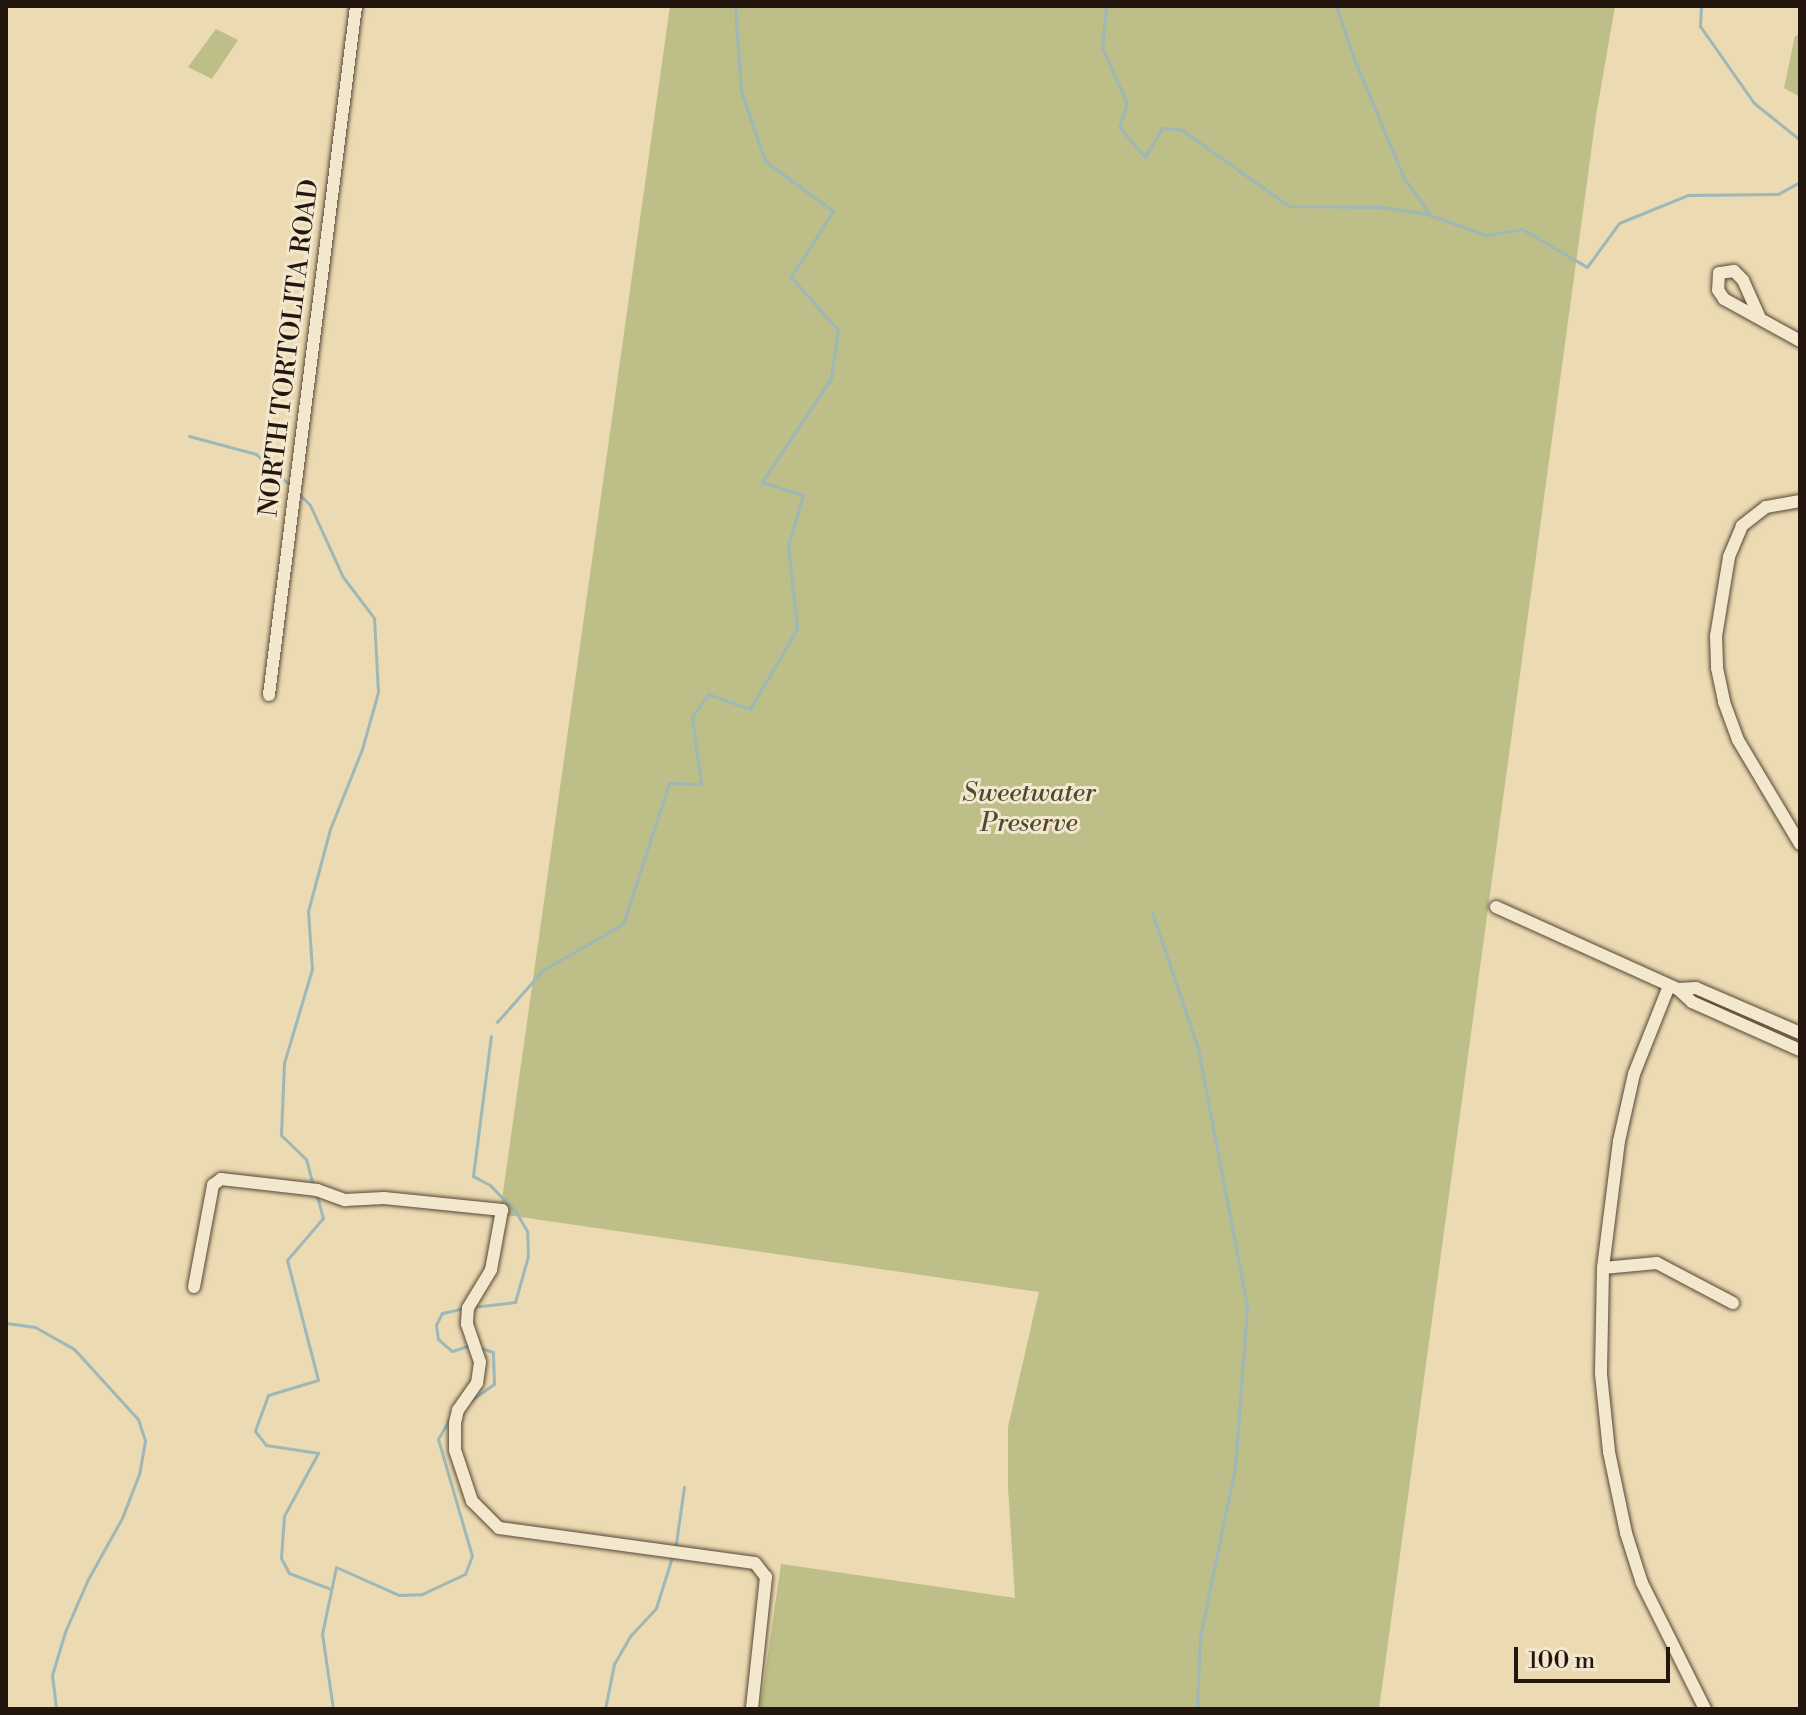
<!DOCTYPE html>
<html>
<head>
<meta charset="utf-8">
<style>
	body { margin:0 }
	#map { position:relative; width:1806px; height:1715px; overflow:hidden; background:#ecdab2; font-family:"Libre Bodoni",serif }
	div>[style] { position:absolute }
	.green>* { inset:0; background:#bdbe88 }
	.stream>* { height:3px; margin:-1.5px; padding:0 1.5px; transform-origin:1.5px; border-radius:1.5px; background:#9eb8b8 }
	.roads { filter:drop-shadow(0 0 2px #554738) drop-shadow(0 0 2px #554738) }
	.street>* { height:12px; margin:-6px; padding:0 6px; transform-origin:6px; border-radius:6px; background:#f3e7cd }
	span { translate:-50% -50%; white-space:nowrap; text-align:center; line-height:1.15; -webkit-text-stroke:6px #f3e7cd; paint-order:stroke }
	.street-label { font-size:26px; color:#23160f }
	.park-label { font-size:26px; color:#514833; font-style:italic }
	.frame { position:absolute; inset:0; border:8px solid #23160f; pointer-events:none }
	.scale { position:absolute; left:1514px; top:1647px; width:156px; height:36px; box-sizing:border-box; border:4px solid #23160f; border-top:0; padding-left:10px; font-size:24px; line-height:28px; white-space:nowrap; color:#23160f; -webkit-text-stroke:6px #f3e7cd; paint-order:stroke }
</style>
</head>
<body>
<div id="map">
	<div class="green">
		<i style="clip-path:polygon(670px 6px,1615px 6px,1596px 116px,1379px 1709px,760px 1709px,781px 1564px,1015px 1598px,1008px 1487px,1008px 1427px,1039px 1292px,500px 1214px)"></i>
		<i style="clip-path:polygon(216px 29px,238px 40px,212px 79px,188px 67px)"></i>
		<i style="clip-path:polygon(1800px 34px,1800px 97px,1784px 88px,1795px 36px)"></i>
	</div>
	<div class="stream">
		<i style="left:1106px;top:6px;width:42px;rotate:95.4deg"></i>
		<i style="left:1102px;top:48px;width:60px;rotate:65.6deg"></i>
		<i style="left:1127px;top:103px;width:25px;rotate:108deg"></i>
		<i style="left:1119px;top:127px;width:40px;rotate:49deg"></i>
		<i style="left:1145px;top:157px;width:34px;rotate:-60deg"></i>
		<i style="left:1162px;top:128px;width:20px;rotate:6deg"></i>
		<i style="left:1182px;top:130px;width:131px;rotate:35.4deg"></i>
		<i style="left:1289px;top:206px;width:93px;rotate:0.6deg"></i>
		<i style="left:1382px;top:207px;width:46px;rotate:8.8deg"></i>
		<i style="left:1427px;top:214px;width:63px;rotate:19.6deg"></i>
		<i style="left:1486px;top:235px;width:36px;rotate:-9deg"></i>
		<i style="left:1522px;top:229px;width:75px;rotate:30.3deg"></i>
		<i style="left:1587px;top:267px;width:54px;rotate:-54deg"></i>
		<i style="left:1619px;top:223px;width:74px;rotate:-22.1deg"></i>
		<i style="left:1688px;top:195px;width:90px;rotate:-0.6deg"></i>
		<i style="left:1778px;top:194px;width:25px;rotate:-29deg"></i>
		<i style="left:1336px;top:6px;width:56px;rotate:71.2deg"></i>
		<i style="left:1354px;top:59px;width:129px;rotate:67.2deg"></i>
		<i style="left:1404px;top:178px;width:43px;rotate:54.5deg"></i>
		<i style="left:1701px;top:6px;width:20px;rotate:93deg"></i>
		<i style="left:1700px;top:26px;width:94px;rotate:55deg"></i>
		<i style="left:1754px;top:103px;width:59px;rotate:38.8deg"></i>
		<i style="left:189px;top:436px;width:69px;rotate:15deg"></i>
		<i style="left:256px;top:454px;width:46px;rotate:42.4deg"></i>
		<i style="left:298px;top:493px;width:17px;rotate:45deg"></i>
		<i style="left:310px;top:505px;width:79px;rotate:65.4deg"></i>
		<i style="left:343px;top:577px;width:51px;rotate:52.9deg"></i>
		<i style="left:374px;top:618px;width:74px;rotate:86.9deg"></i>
		<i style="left:378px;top:692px;width:59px;rotate:105.7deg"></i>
		<i style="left:362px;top:749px;width:86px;rotate:111.8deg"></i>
		<i style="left:330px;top:829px;width:85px;rotate:105deg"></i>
		<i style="left:308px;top:911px;width:58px;rotate:86.1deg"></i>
		<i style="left:312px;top:969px;width:98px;rotate:106.6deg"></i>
		<i style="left:284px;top:1063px;width:72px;rotate:92.4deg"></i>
		<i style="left:281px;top:1135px;width:35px;rotate:44deg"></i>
		<i style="left:306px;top:1159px;width:27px;rotate:75deg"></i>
		<i style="left:1152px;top:912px;width:145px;rotate:71.4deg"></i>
		<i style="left:1198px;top:1049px;width:263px;rotate:79.2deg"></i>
		<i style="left:1247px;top:1307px;width:160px;rotate:94.3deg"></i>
		<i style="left:1235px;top:1467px;width:175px;rotate:101.6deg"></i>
		<i style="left:1200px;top:1638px;width:71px;rotate:92.4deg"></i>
		<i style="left:497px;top:1022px;width:69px;rotate:-48.5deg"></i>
		<i style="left:543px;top:970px;width:92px;rotate:-29.9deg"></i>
		<i style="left:623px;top:924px;width:148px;rotate:-71.9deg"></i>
		<i style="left:669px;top:783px;width:32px;rotate:2deg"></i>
		<i style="left:701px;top:784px;width:68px;rotate:-97.7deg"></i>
		<i style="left:692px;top:717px;width:28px;rotate:-55deg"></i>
		<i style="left:708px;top:694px;width:45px;rotate:19.7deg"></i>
		<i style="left:750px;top:709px;width:93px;rotate:-59.6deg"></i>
		<i style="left:797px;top:629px;width:83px;rotate:-96.2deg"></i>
		<i style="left:788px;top:546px;width:53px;rotate:-73.6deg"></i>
		<i style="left:803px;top:495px;width:43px;rotate:-162.4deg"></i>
		<i style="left:762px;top:482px;width:125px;rotate:-56.4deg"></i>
		<i style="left:831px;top:378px;width:49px;rotate:-81.7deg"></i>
		<i style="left:838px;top:330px;width:71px;rotate:-131.6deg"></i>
		<i style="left:791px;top:277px;width:78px;rotate:-57.5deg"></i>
		<i style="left:833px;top:211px;width:84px;rotate:-143.7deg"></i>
		<i style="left:765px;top:161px;width:74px;rotate:-108.9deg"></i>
		<i style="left:741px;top:91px;width:85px;rotate:-94deg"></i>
		<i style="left:317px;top:1196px;width:23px;rotate:75deg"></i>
		<i style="left:323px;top:1218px;width:55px;rotate:130.6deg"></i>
		<i style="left:287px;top:1260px;width:124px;rotate:75.5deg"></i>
		<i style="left:318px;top:1380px;width:52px;rotate:163.3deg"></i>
		<i style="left:268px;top:1395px;width:38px;rotate:110deg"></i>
		<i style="left:255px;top:1431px;width:18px;rotate:52deg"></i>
		<i style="left:266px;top:1445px;width:53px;rotate:8.7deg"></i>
		<i style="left:318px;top:1453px;width:72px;rotate:118.4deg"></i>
		<i style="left:284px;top:1516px;width:42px;rotate:94.1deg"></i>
		<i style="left:281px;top:1558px;width:17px;rotate:62deg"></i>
		<i style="left:289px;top:1573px;width:45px;rotate:20.9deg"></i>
		<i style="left:472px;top:1307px;width:43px;rotate:-6.6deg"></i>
		<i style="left:515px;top:1302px;width:48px;rotate:-74.2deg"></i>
		<i style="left:528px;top:1256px;width:25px;rotate:-92deg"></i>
		<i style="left:527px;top:1231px;width:22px;rotate:-120deg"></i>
		<i style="left:516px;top:1212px;width:37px;rotate:-134deg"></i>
		<i style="left:490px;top:1185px;width:19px;rotate:-152deg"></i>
		<i style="left:473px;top:1176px;width:141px;rotate:-82.7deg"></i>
		<i style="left:464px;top:1308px;width:23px;rotate:167deg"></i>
		<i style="left:442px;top:1313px;width:13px;rotate:117deg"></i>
		<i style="left:436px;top:1325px;width:14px;rotate:82deg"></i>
		<i style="left:438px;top:1339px;width:18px;rotate:41deg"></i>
		<i style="left:452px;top:1351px;width:19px;rotate:-18deg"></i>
		<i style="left:6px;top:1323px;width:29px;rotate:8deg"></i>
		<i style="left:35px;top:1327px;width:45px;rotate:29.4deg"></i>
		<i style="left:74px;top:1349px;width:95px;rotate:47.6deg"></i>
		<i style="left:138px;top:1419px;width:23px;rotate:72deg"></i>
		<i style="left:145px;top:1441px;width:34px;rotate:100deg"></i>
		<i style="left:139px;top:1474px;width:47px;rotate:111.1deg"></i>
		<i style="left:122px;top:1518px;width:70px;rotate:119.1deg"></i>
		<i style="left:88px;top:1579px;width:58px;rotate:113.5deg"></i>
		<i style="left:65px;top:1632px;width:45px;rotate:106.8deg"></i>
		<i style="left:52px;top:1675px;width:34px;rotate:83deg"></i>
		<i style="left:471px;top:1400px;width:28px;rotate:-35deg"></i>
		<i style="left:494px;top:1384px;width:32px;rotate:-92deg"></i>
		<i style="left:493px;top:1352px;width:16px;rotate:-162deg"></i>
		<i style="left:675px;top:1550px;width:64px;rotate:-81.9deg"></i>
		<i style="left:333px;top:1709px;width:76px;rotate:-98.3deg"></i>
		<i style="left:322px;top:1634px;width:68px;rotate:-78.2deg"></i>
		<i style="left:336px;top:1567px;width:69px;rotate:24deg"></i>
		<i style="left:399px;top:1595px;width:23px;rotate:-2deg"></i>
		<i style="left:422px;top:1594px;width:47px;rotate:-24.9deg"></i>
		<i style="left:465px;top:1574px;width:19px;rotate:-69deg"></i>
		<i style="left:472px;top:1556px;width:122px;rotate:-106.2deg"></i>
		<i style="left:438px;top:1439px;width:24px;rotate:-60deg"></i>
		<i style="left:605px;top:1709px;width:46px;rotate:-78.7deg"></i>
		<i style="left:614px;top:1664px;width:34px;rotate:-60deg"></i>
		<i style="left:631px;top:1635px;width:37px;rotate:-47deg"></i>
		<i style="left:656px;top:1608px;width:53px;rotate:-72.6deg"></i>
	</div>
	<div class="roads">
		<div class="street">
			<i style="left:1759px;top:316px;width:39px;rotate:-114deg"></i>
			<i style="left:1743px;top:280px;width:13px;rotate:-135deg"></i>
			<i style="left:1734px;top:271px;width:15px;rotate:172deg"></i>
			<i style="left:1719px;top:273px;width:17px;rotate:93deg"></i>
			<i style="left:1718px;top:290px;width:11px;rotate:56deg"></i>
			<i style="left:1724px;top:299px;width:87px;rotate:28.9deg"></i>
			<i style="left:1800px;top:501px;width:35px;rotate:170deg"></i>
			<i style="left:1766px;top:507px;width:31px;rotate:142deg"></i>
			<i style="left:1742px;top:526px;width:34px;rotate:113deg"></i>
			<i style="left:1729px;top:557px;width:80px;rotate:99.3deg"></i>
			<i style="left:1716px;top:636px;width:32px;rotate:88deg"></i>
			<i style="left:1717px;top:668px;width:35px;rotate:78deg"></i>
			<i style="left:1724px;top:702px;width:40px;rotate:69.8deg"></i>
			<i style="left:1738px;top:740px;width:121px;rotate:59.2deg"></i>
			<i style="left:269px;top:695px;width:694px;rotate:-82.8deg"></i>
			<i style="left:1496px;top:907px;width:200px;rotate:24.3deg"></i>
			<i style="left:1678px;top:989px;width:19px;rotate:43deg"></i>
			<i style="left:1692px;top:1002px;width:118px;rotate:24deg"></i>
			<i style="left:1669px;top:986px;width:95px;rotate:111.7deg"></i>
			<i style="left:1634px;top:1074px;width:69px;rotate:102.6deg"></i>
			<i style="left:1619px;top:1141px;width:128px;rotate:97.2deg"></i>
			<i style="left:1603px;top:1268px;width:106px;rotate:91.1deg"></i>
			<i style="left:1601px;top:1374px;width:78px;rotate:84.1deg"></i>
			<i style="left:1609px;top:1452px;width:83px;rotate:78.1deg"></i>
			<i style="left:1626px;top:1533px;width:52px;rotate:72.3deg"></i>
			<i style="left:1642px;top:1583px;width:141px;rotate:63.4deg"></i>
			<i style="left:1678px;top:989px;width:18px;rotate:-3deg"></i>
			<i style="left:1696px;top:988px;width:113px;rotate:23.4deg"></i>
			<i style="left:1603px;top:1268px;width:54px;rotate:-5.3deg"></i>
			<i style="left:1657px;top:1263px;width:86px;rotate:27.8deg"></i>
			<i style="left:194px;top:1287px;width:104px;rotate:-79.4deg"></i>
			<i style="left:213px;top:1185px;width:10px;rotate:-37deg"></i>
			<i style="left:221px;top:1179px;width:97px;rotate:6.5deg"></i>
			<i style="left:317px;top:1190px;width:30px;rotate:20deg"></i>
			<i style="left:345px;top:1200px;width:39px;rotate:-3deg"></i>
			<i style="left:384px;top:1198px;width:119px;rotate:5.8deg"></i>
			<i style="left:502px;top:1210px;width:61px;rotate:100.4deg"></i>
			<i style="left:491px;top:1270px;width:44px;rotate:121.2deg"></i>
			<i style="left:468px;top:1308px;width:16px;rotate:94deg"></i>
			<i style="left:467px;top:1324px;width:40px;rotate:71.1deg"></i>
			<i style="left:480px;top:1362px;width:21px;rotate:98deg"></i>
			<i style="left:477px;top:1383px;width:33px;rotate:125deg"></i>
			<i style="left:458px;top:1410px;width:13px;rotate:103deg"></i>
			<i style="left:455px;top:1423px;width:27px;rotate:90deg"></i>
			<i style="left:455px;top:1450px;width:54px;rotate:71.6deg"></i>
			<i style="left:472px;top:1501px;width:38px;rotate:45deg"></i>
			<i style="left:499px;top:1528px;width:258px;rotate:7.8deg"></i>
			<i style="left:755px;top:1563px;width:18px;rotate:52deg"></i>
			<i style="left:766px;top:1577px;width:133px;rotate:96.1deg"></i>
		</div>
	</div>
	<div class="street-label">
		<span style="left:290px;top:348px;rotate:-83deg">NORTH TORTOLITA ROAD</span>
	</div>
	<div class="park-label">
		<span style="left:1029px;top:809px">Sweetwater<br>Preserve</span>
	</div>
	<div class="frame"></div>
	<div class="scale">100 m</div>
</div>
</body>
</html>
